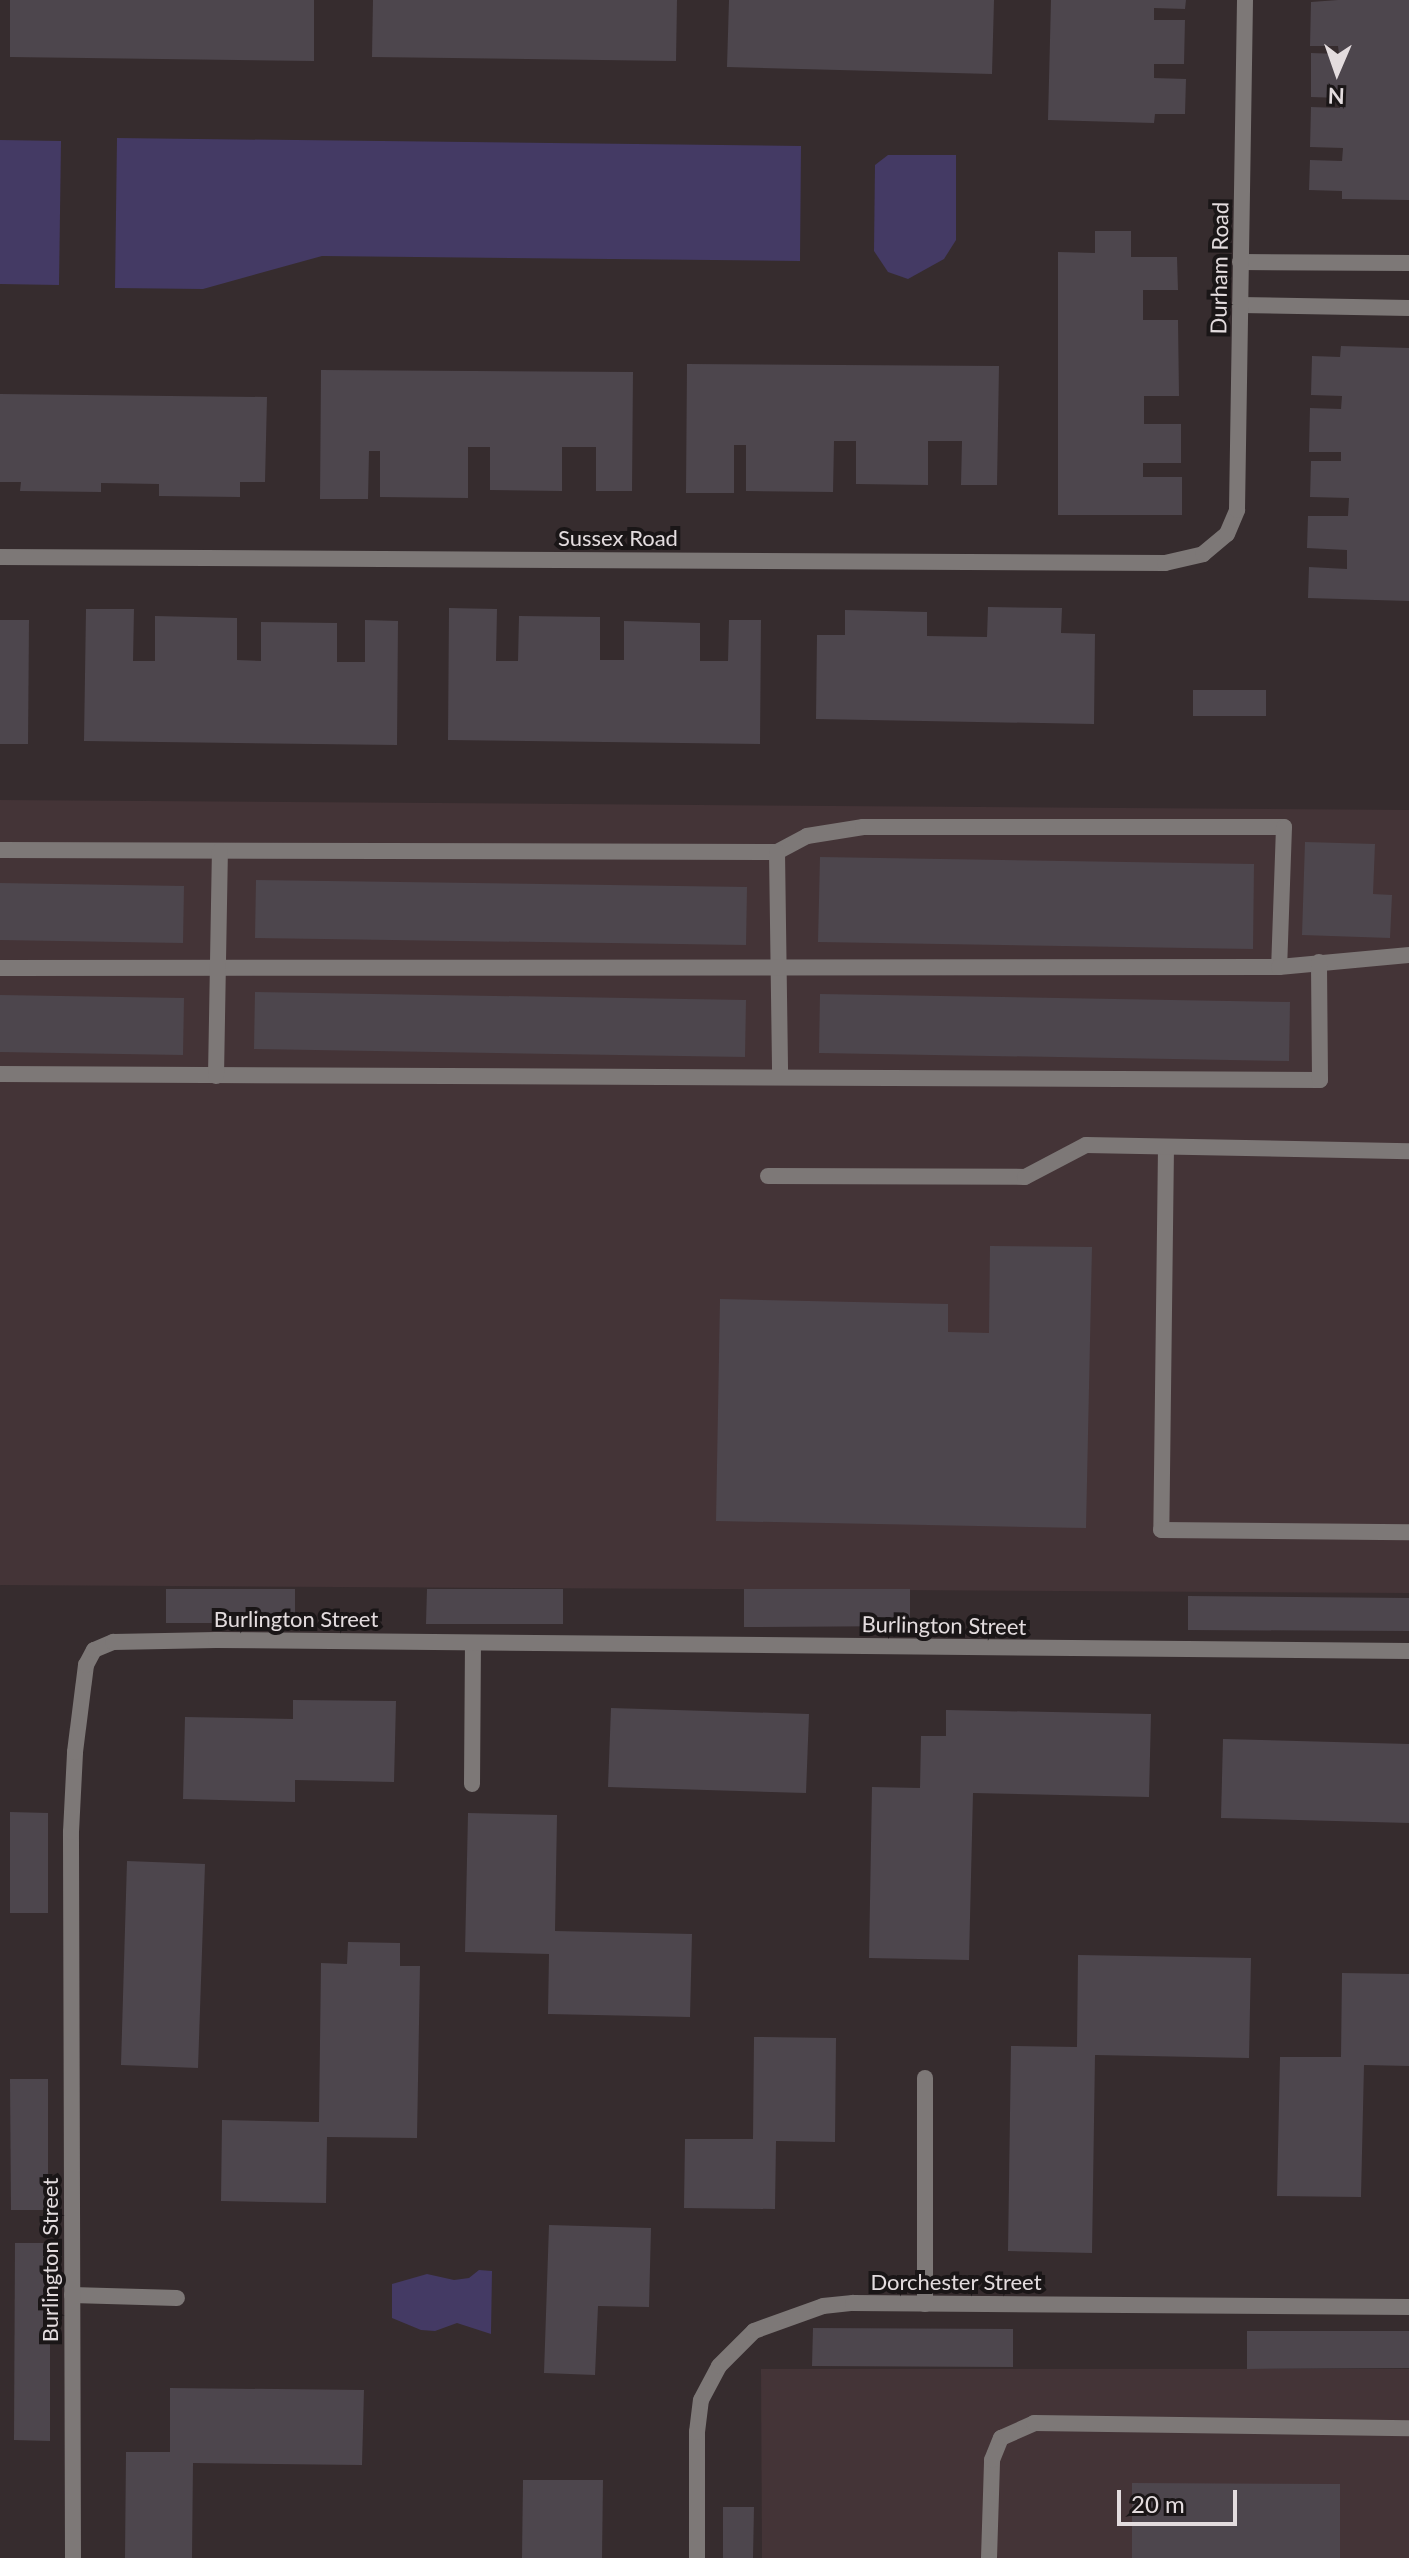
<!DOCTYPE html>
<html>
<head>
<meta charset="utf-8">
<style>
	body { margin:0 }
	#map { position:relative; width:1409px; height:2558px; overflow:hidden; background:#362c2e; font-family:Lato,sans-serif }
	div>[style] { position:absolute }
	.built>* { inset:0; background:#443437 }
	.water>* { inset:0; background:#443a64 }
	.building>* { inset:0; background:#4d464d }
	.service>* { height:16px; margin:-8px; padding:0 8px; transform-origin:8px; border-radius:8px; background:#7d7877 }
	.minor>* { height:16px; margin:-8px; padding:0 8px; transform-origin:8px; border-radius:8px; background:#7d7877 }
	span { translate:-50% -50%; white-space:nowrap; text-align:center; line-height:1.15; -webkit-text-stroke:8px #1a1617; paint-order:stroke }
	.street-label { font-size:22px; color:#e3dcde }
	.north { position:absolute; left:1297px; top:32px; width:80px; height:80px; -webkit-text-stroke:6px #1a1617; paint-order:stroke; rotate:182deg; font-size:22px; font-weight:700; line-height:32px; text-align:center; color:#e3dcde }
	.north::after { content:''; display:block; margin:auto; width:28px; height:36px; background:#e3dcde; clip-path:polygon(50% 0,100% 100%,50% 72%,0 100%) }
	.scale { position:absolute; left:1117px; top:2490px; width:120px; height:36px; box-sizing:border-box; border:4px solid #e3dcde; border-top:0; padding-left:10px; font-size:24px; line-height:28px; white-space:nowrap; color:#e3dcde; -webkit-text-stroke:6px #1a1617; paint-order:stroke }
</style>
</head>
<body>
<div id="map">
	<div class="built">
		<i style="clip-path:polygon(0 800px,1409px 810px,1409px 1593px,0 1585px)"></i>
		<i style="clip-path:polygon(761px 2369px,1409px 2369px,1409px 2558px,762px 2558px)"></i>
	</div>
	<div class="water">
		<i style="clip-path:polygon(117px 138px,801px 146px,800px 261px,322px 256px,203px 289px,115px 288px)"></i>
		<i style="clip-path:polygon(0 140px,61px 141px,59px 285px,0 284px)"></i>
		<i style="clip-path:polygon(888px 155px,956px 155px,956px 240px,944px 259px,908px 279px,888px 272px,874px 251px,875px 165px)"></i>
		<i style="clip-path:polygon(479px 2270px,492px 2271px,491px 2334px,457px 2323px,435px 2331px,421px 2330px,392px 2318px,392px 2284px,427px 2274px,454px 2280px,469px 2278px)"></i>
	</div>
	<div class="building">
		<i style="clip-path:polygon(10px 0,314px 0,314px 61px,10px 57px)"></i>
		<i style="clip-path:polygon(373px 0,677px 0,676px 61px,372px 57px)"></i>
		<i style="clip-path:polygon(729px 0,994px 0,992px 74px,727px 67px)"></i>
		<i style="clip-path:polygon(1051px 0,1186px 0,1185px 9px,1154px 8px,1154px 20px,1185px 20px,1184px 64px,1154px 64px,1154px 78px,1186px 79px,1185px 114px,1155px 114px,1154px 123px,1048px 120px)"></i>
		<i style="clip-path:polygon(1338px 0,1409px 0,1409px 200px,1342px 199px,1342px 191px,1309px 190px,1310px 160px,1342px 161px,1343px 148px,1310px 147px,1311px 107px,1340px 108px,1340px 98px,1311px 97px,1311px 53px,1339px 54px,1338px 46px,1310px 46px,1311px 2px)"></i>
		<i style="clip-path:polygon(1095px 231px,1131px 231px,1131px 257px,1177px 257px,1178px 290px,1143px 290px,1143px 320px,1178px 320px,1179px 396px,1144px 396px,1144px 424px,1181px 424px,1181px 463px,1143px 463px,1143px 477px,1182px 477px,1182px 515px,1058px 515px,1058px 252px,1095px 253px)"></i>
		<i style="clip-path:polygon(1341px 346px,1409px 348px,1409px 601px,1308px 598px,1309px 567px,1347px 569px,1347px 550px,1307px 548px,1308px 516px,1348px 516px,1349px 498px,1310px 497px,1311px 461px,1341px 461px,1341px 452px,1309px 452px,1310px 408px,1341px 409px,1342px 396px,1311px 395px,1312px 356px,1340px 357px)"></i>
		<i style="clip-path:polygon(687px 364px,999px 366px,997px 485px,961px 485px,962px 441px,928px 441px,928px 485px,856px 484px,856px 441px,834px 441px,833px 492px,746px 491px,746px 445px,734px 445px,734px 493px,686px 493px)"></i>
		<i style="clip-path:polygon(321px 370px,633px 372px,632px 491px,596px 491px,596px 447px,562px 447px,562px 491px,490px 490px,490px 447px,468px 447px,468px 498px,380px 497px,380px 451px,369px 451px,368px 499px,320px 499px)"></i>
		<i style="clip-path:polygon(0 394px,267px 397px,265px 482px,240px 482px,240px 497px,159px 496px,159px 484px,101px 483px,101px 492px,20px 491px,21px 482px,0 482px)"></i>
		<i style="clip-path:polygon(988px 607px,1062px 608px,1061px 633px,1095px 634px,1094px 724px,816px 719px,817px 635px,845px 635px,845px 610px,927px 612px,927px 636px,987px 637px)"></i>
		<i style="clip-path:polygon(449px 608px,497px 609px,496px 661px,518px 661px,519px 616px,600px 617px,600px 660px,624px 660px,624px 621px,700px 623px,700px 661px,728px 661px,729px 620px,761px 620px,760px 744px,448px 740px)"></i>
		<i style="clip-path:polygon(86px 609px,134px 609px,133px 661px,155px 661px,155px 616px,237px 618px,237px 660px,261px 661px,261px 622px,337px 623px,337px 662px,365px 662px,365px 620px,398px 621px,397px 745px,84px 741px)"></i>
		<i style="clip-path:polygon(0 620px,29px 620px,28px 744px,0 744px)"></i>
		<i style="clip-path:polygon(1193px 690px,1266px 690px,1266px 716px,1193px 716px)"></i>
		<i style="clip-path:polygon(1305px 842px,1375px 844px,1373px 894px,1392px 895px,1390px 938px,1302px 935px)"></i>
		<i style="clip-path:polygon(820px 857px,1254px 864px,1253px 949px,818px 942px)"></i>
		<i style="clip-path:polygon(256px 880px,747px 887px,746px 945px,255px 938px)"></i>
		<i style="clip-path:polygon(0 883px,184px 886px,183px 943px,0 940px)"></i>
		<i style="clip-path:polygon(255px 992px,746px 1000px,745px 1057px,254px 1049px)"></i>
		<i style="clip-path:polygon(820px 994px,1290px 1002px,1289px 1061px,819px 1053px)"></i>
		<i style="clip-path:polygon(0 995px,184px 998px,183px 1055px,0 1052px)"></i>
		<i style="clip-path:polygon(990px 1246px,1092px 1247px,1086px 1528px,716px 1521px,720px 1299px,948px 1304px,948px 1332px,989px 1333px)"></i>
		<i style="clip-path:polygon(166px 1589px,295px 1589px,295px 1623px,166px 1623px)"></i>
		<i style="clip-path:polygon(427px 1589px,563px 1589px,563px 1624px,426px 1624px)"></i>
		<i style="clip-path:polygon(744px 1589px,910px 1589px,910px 1626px,744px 1627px)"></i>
		<i style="clip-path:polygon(1188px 1596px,1409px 1598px,1409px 1631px,1188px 1630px)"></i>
		<i style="clip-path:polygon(293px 1700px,396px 1701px,394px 1782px,295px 1780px,295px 1802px,183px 1799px,185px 1717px,293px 1719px)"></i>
		<i style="clip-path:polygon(611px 1708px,809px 1714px,806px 1793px,608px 1787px)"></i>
		<i style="clip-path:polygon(946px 1710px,1151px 1714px,1149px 1797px,973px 1793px,969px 1960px,869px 1958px,872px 1787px,920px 1788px,921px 1736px,946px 1736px)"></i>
		<i style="clip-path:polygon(1223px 1739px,1409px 1744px,1409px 1823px,1221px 1818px)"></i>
		<i style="clip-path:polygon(10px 1812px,48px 1813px,48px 1913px,10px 1913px)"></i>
		<i style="clip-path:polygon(468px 1813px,557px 1815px,555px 1931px,692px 1934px,690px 2017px,548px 2014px,549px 1954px,465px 1952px)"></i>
		<i style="clip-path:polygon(127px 1861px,205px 1864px,198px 2068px,121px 2065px)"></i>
		<i style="clip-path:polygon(348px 1942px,400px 1943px,400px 1966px,420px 1966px,417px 2138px,327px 2137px,326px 2203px,221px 2201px,222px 2120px,319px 2122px,321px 1963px,347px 1964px)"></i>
		<i style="clip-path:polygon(1078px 1955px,1251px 1958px,1249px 2058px,1095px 2055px,1092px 2253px,1008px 2251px,1011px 2046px,1077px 2047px)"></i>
		<i style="clip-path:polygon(1342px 1973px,1409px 1974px,1409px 2066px,1364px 2065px,1361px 2197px,1277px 2196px,1280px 2057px,1341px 2057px)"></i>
		<i style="clip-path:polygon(754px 2037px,836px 2038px,835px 2142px,776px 2141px,775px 2209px,684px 2208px,685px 2139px,753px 2139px)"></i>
		<i style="clip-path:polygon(10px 2079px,48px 2079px,48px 2210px,11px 2210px)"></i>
		<i style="clip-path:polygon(549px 2225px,651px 2228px,649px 2307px,598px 2306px,595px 2375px,544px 2373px)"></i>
		<i style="clip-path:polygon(15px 2243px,50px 2243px,50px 2441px,14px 2440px)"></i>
		<i style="clip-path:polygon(813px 2328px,1013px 2329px,1013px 2367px,812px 2366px)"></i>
		<i style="clip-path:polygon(1247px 2331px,1409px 2331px,1409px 2368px,1247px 2369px)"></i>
		<i style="clip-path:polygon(170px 2388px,364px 2390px,362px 2465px,193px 2463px,192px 2558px,125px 2558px,126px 2452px,170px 2452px)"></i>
		<i style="clip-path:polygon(523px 2480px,603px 2480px,602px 2558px,522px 2558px)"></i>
		<i style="clip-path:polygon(1132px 2483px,1340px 2484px,1340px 2558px,1132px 2558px)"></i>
		<i style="clip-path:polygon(723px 2507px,754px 2507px,753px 2558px,723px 2558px)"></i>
	</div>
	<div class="service">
		<i style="left:0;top:850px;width:777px;rotate:0.15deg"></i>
		<i style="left:777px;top:852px;width:34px;rotate:-28deg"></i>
		<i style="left:807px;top:836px;width:57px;rotate:-9.1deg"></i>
		<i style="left:863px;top:827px;width:421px"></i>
		<i style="left:1284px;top:827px;width:140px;rotate:92deg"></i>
		<i style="left:777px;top:852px;width:225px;rotate:89.2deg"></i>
		<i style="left:0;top:968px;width:1279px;rotate:-0.04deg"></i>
		<i style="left:1279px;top:967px;width:131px;rotate:-5.3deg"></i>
		<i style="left:0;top:1074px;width:1320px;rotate:0.26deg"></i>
		<i style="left:1320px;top:1080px;width:118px;rotate:-90.5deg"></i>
		<i style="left:216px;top:1076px;width:225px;rotate:-89deg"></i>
		<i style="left:1166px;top:1147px;width:383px;rotate:90.7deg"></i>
		<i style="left:1161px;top:1530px;width:248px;rotate:0.5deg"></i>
		<i style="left:768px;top:1176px;width:257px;rotate:0.2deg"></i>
		<i style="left:1025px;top:1177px;width:69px;rotate:-27.7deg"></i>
		<i style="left:1086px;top:1145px;width:323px;rotate:1.1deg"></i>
		<i style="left:472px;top:1784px;width:141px;rotate:-89.6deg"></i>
		<i style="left:72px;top:2295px;width:105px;rotate:1.6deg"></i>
		<i style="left:925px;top:2304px;width:226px;rotate:-90deg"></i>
		<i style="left:73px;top:2558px;width:726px;rotate:-90.16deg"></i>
		<i style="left:71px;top:1832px;width:80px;rotate:-87.1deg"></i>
		<i style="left:75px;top:1752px;width:88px;rotate:-82.8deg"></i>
		<i style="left:86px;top:1665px;width:17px;rotate:-62deg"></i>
		<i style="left:94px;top:1650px;width:21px;rotate:-23deg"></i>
		<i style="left:113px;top:1642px;width:103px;rotate:-1.1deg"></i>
		<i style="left:216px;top:1640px;width:1193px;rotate:0.53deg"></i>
		<i style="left:697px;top:2558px;width:126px;rotate:-90deg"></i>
		<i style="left:697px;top:2432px;width:32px;rotate:-83deg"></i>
		<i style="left:701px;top:2400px;width:38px;rotate:-62deg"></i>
		<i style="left:719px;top:2366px;width:49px;rotate:-45deg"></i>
		<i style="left:754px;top:2331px;width:73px;rotate:-19.9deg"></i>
		<i style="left:823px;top:2306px;width:30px;rotate:-6deg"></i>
		<i style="left:853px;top:2303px;width:556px;rotate:0.41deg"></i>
		<i style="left:989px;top:2558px;width:98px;rotate:-88.2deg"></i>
		<i style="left:992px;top:2460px;width:24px;rotate:-68deg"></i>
		<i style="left:1001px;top:2438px;width:36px;rotate:-24deg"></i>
		<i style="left:1034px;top:2423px;width:375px;rotate:0.8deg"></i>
	</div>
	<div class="minor">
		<i style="left:1240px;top:262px;width:169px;rotate:0.3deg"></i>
		<i style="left:1240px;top:305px;width:169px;rotate:1deg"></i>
		<i style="left:0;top:557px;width:1165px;rotate:0.3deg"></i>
		<i style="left:1165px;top:563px;width:39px;rotate:-13deg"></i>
		<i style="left:1203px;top:554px;width:31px;rotate:-40deg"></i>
		<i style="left:1227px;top:534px;width:26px;rotate:-67deg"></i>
		<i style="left:1237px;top:510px;width:510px;rotate:-89.1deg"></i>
	</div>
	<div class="street-label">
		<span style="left:1219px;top:268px;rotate:-89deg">Durham Road</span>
		<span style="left:618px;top:538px">Sussex Road</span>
		<span style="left:296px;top:1619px">Burlington Street</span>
		<span style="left:944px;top:1625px;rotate:1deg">Burlington Street</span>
		<span style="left:50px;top:2260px;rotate:-90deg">Burlington Street</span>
		<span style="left:956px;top:2282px">Dorchester Street</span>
	</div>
	<div class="north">N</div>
	<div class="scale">20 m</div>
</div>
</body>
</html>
